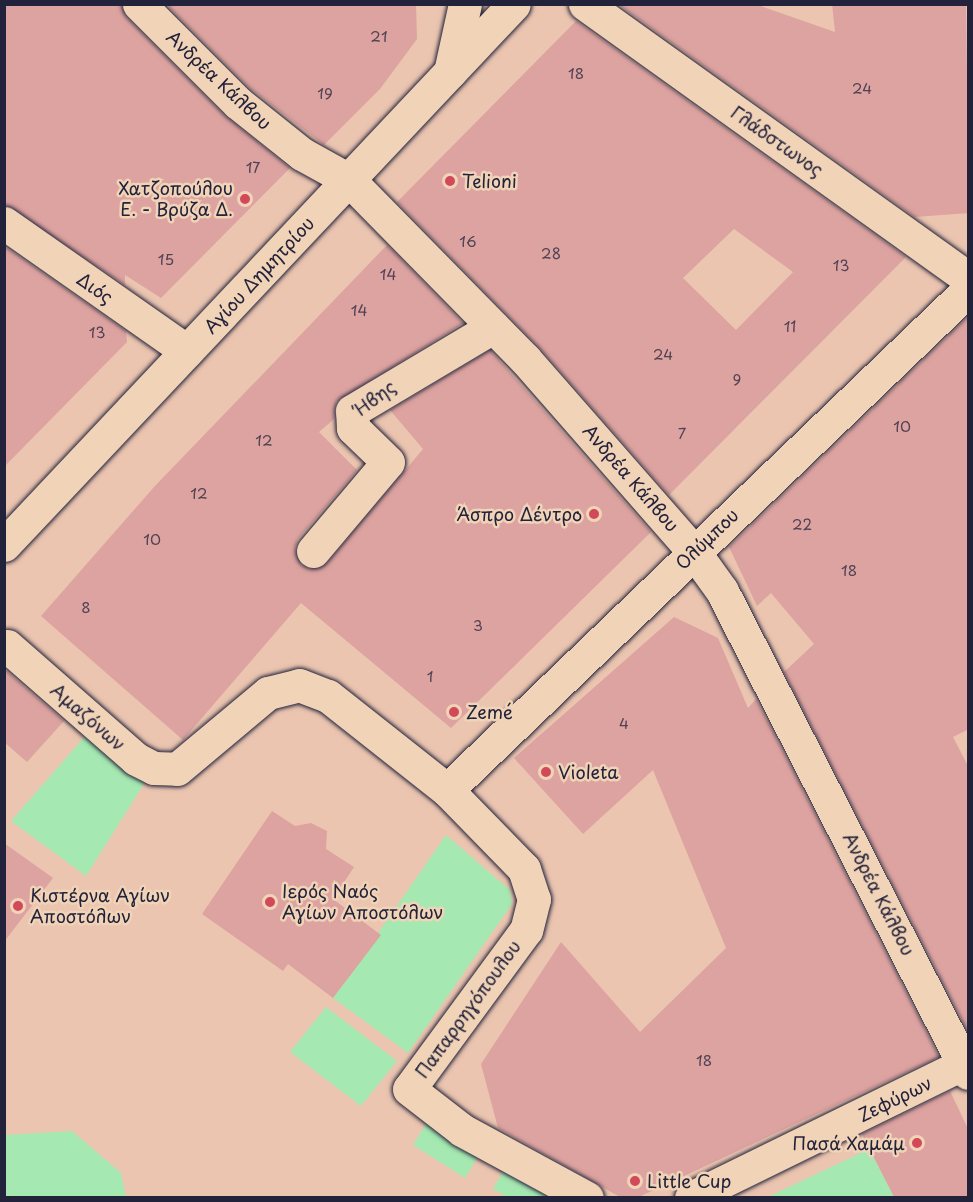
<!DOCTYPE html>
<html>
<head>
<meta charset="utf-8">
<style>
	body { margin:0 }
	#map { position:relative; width:973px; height:1202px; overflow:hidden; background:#ebc5b0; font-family:"Playpen Sans",sans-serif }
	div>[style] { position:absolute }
	.green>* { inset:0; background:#a6e8b1 }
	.building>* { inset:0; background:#dda3a0 }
	.roads { filter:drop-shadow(0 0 2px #22223b) drop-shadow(0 0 2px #22223b) }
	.pedestrian>* { height:32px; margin:-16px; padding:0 16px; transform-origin:16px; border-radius:16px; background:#f1d3b7 }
	.minor>* { height:33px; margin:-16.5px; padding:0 16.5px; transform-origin:16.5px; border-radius:16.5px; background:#f1d3b7 }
	.secondary>* { height:33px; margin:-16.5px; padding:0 16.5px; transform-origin:16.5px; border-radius:16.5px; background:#f1d3b7 }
	.dots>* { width:16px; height:16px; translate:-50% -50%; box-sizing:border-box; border:3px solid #f1d3b7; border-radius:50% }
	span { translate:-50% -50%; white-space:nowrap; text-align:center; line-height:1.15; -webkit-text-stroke:5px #f1d3b7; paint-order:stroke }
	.number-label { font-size:15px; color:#514254 }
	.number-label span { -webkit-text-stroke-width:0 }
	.street-label { font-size:18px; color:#22223b }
	.poi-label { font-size:18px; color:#22223b }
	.left { translate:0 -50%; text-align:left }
	.right { translate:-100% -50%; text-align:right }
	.frame { position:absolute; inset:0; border:6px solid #22223b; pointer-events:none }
</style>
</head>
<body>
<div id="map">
	<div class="green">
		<i style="clip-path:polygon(87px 734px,147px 779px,86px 876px,11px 821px)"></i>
		<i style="clip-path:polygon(446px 835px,510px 890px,512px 904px,408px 1053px,333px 998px)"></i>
		<i style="clip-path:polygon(326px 1007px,397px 1061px,361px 1106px,290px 1052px)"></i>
		<i style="clip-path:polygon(432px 1114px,484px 1147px,465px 1178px,413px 1145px)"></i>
		<i style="clip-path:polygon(72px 1131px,121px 1173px,126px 1197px,5px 1197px,5px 1135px)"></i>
		<i style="clip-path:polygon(869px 1149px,894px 1197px,769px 1198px,770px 1196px)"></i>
		<i style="clip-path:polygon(508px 1162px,568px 1197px,507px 1197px,493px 1189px)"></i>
	</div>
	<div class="building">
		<i style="clip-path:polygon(4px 4px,121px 4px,126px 17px,225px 116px,290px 168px,161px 298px,125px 275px,125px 285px,4px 204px)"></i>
		<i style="clip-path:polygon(166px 4px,416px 4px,417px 39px,380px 89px,324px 145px,251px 89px)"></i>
		<i style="clip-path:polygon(618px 4px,755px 4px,835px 32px,832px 4px,966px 4px,969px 213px,915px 217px)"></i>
		<i style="clip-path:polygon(evenodd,576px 21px,906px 257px,669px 495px,539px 347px,397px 202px,576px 21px,734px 229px,793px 272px,736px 330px,683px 278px,734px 229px)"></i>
		<i style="clip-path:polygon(387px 245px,463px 323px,336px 402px,334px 419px,319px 432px,357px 470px,298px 539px,295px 548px,301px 565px,310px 569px,327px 563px,423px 449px,390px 410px,490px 350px,651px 532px,451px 728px,301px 603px,183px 740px,41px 616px,154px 487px)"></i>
		<i style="clip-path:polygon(4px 246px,126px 331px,127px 342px,4px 467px)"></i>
		<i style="clip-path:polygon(969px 316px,969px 729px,953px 737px,969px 768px,969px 1033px,784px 672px,814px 644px,771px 593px,757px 606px,729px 547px)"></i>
		<i style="clip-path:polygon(674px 617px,718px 638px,748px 708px,756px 699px,939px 1057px,639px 1197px,620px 1197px,498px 1128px,481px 1064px,561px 942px,640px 1032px,726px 948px,653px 770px,583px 834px,514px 758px)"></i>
		<i style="clip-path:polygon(4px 669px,64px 721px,27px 762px,4px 742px)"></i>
		<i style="clip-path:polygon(272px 811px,295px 826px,311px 823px,327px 831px,326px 849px,354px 867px,333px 899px,381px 935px,333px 998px,288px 964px,283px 971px,202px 914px)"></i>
		<i style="clip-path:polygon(4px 843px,53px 878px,4px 942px)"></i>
		<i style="clip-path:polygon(950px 1091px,969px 1131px,969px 1197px,894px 1197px,862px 1134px)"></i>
	</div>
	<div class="roads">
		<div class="pedestrian">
			<i style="left:691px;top:1198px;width:305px;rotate:-26.1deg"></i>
		</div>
		<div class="minor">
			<i style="left:139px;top:4px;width:140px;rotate:45deg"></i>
			<i style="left:238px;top:103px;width:82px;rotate:38.6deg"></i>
			<i style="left:302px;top:154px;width:54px;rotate:29deg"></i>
			<i style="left:349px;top:180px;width:251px;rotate:45.5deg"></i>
			<i style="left:525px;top:359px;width:257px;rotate:48.8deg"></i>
			<i style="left:694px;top:552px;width:48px;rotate:54.3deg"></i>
			<i style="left:722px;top:591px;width:541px;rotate:62.96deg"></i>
			<i style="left:585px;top:4px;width:471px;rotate:35.6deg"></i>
			<i style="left:4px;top:223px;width:223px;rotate:35deg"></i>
			<i style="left:313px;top:551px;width:116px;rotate:-49.9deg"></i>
			<i style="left:388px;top:462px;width:49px;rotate:-135.8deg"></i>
			<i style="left:353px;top:428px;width:17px;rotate:-93deg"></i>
			<i style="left:352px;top:411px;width:164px;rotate:-30.8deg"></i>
			<i style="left:7px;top:646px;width:171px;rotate:41.2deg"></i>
			<i style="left:136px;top:759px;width:20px;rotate:27deg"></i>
			<i style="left:154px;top:768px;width:23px;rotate:2deg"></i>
			<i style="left:177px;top:769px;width:119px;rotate:-39.9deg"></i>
			<i style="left:268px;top:693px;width:32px;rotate:-14deg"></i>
			<i style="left:299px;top:685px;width:31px;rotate:21deg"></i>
			<i style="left:328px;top:696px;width:152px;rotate:38.3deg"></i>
			<i style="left:447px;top:790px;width:110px;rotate:45.7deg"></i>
			<i style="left:524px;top:869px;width:32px;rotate:72deg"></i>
			<i style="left:534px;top:899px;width:32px;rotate:104deg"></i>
			<i style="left:526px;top:930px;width:197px;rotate:126.3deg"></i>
			<i style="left:409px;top:1089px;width:67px;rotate:37.7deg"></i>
			<i style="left:462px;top:1130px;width:142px;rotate:28.5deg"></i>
			<i style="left:447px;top:790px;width:722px;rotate:-43.82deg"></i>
		</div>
		<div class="secondary">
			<i style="left:450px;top:72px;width:70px;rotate:-77.6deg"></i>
			<i style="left:4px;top:545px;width:743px;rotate:-46.69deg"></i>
		</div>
	</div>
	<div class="dots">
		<i style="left:450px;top:181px;background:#d1495b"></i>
		<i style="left:245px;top:199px;background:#d1495b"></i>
		<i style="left:594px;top:514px;background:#d1495b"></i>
		<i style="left:454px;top:712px;background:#d1495b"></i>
		<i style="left:546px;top:772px;background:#d1495b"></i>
		<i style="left:270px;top:902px;background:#d1495b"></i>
		<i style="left:18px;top:906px;background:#d1495b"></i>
		<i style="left:917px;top:1143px;background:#d1495b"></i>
		<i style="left:635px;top:1181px;background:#d1495b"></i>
	</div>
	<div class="number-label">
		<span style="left:379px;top:36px">21</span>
		<span style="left:576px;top:73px">18</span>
		<span style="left:862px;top:88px">24</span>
		<span style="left:325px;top:93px">19</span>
		<span style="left:253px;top:167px">17</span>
		<span style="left:468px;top:241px">16</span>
		<span style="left:551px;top:253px">28</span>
		<span style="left:166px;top:259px">15</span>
		<span style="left:841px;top:265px">13</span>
		<span style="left:388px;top:274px">14</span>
		<span style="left:359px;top:310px">14</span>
		<span style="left:790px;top:326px">11</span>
		<span style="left:97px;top:332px">13</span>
		<span style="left:663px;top:354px">24</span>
		<span style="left:737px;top:379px">9</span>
		<span style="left:902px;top:426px">10</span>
		<span style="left:682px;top:433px">7</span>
		<span style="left:264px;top:440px">12</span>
		<span style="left:199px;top:493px">12</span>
		<span style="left:802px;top:524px">22</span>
		<span style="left:152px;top:539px">10</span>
		<span style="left:849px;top:570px">18</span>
		<span style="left:86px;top:607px">8</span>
		<span style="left:478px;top:625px">3</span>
		<span style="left:430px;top:676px">1</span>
		<span style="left:624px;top:723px">4</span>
		<span style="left:704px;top:1060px">18</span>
	</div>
	<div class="street-label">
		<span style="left:219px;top:80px;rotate:43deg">Ανδρέα Κάλβου</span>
		<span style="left:777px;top:141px;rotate:35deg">Γλάδστωνος</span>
		<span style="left:259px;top:275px;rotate:-47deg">Αγίου Δημητρίου</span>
		<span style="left:95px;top:288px;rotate:35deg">Διός</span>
		<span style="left:375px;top:398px;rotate:-37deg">Ήβης</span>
		<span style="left:631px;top:478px;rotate:49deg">Ανδρέα Κάλβου</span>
		<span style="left:707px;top:539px;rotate:-44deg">Ολύμπου</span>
		<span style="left:88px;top:717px;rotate:41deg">Αμαζόνων</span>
		<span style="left:879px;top:894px;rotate:63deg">Ανδρέα Κάλβου</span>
		<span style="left:468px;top:1009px;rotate:-54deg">Παπαρρηγόπουλου</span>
		<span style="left:895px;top:1099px;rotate:-26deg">Ζεφύρων</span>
	</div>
	<div class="poi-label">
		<span class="left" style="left:462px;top:181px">Telioni</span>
		<span class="right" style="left:233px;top:199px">Χατζοπούλου<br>Ε. - Βρύζα Δ.</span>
		<span class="right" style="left:582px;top:514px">Άσπρο Δέντρο</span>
		<span class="left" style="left:466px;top:712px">Zemé</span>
		<span class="left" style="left:558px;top:772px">Violeta</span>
		<span class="left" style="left:282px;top:902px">Ιερός Ναός<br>Αγίων Αποστόλων</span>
		<span class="left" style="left:30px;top:906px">Κιστέρνα Αγίων<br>Αποστόλων</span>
		<span class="right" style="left:905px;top:1143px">Πασά Χαμάμ</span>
		<span class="left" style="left:647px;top:1181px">Little Cup</span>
	</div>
	<div class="frame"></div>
</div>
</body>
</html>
